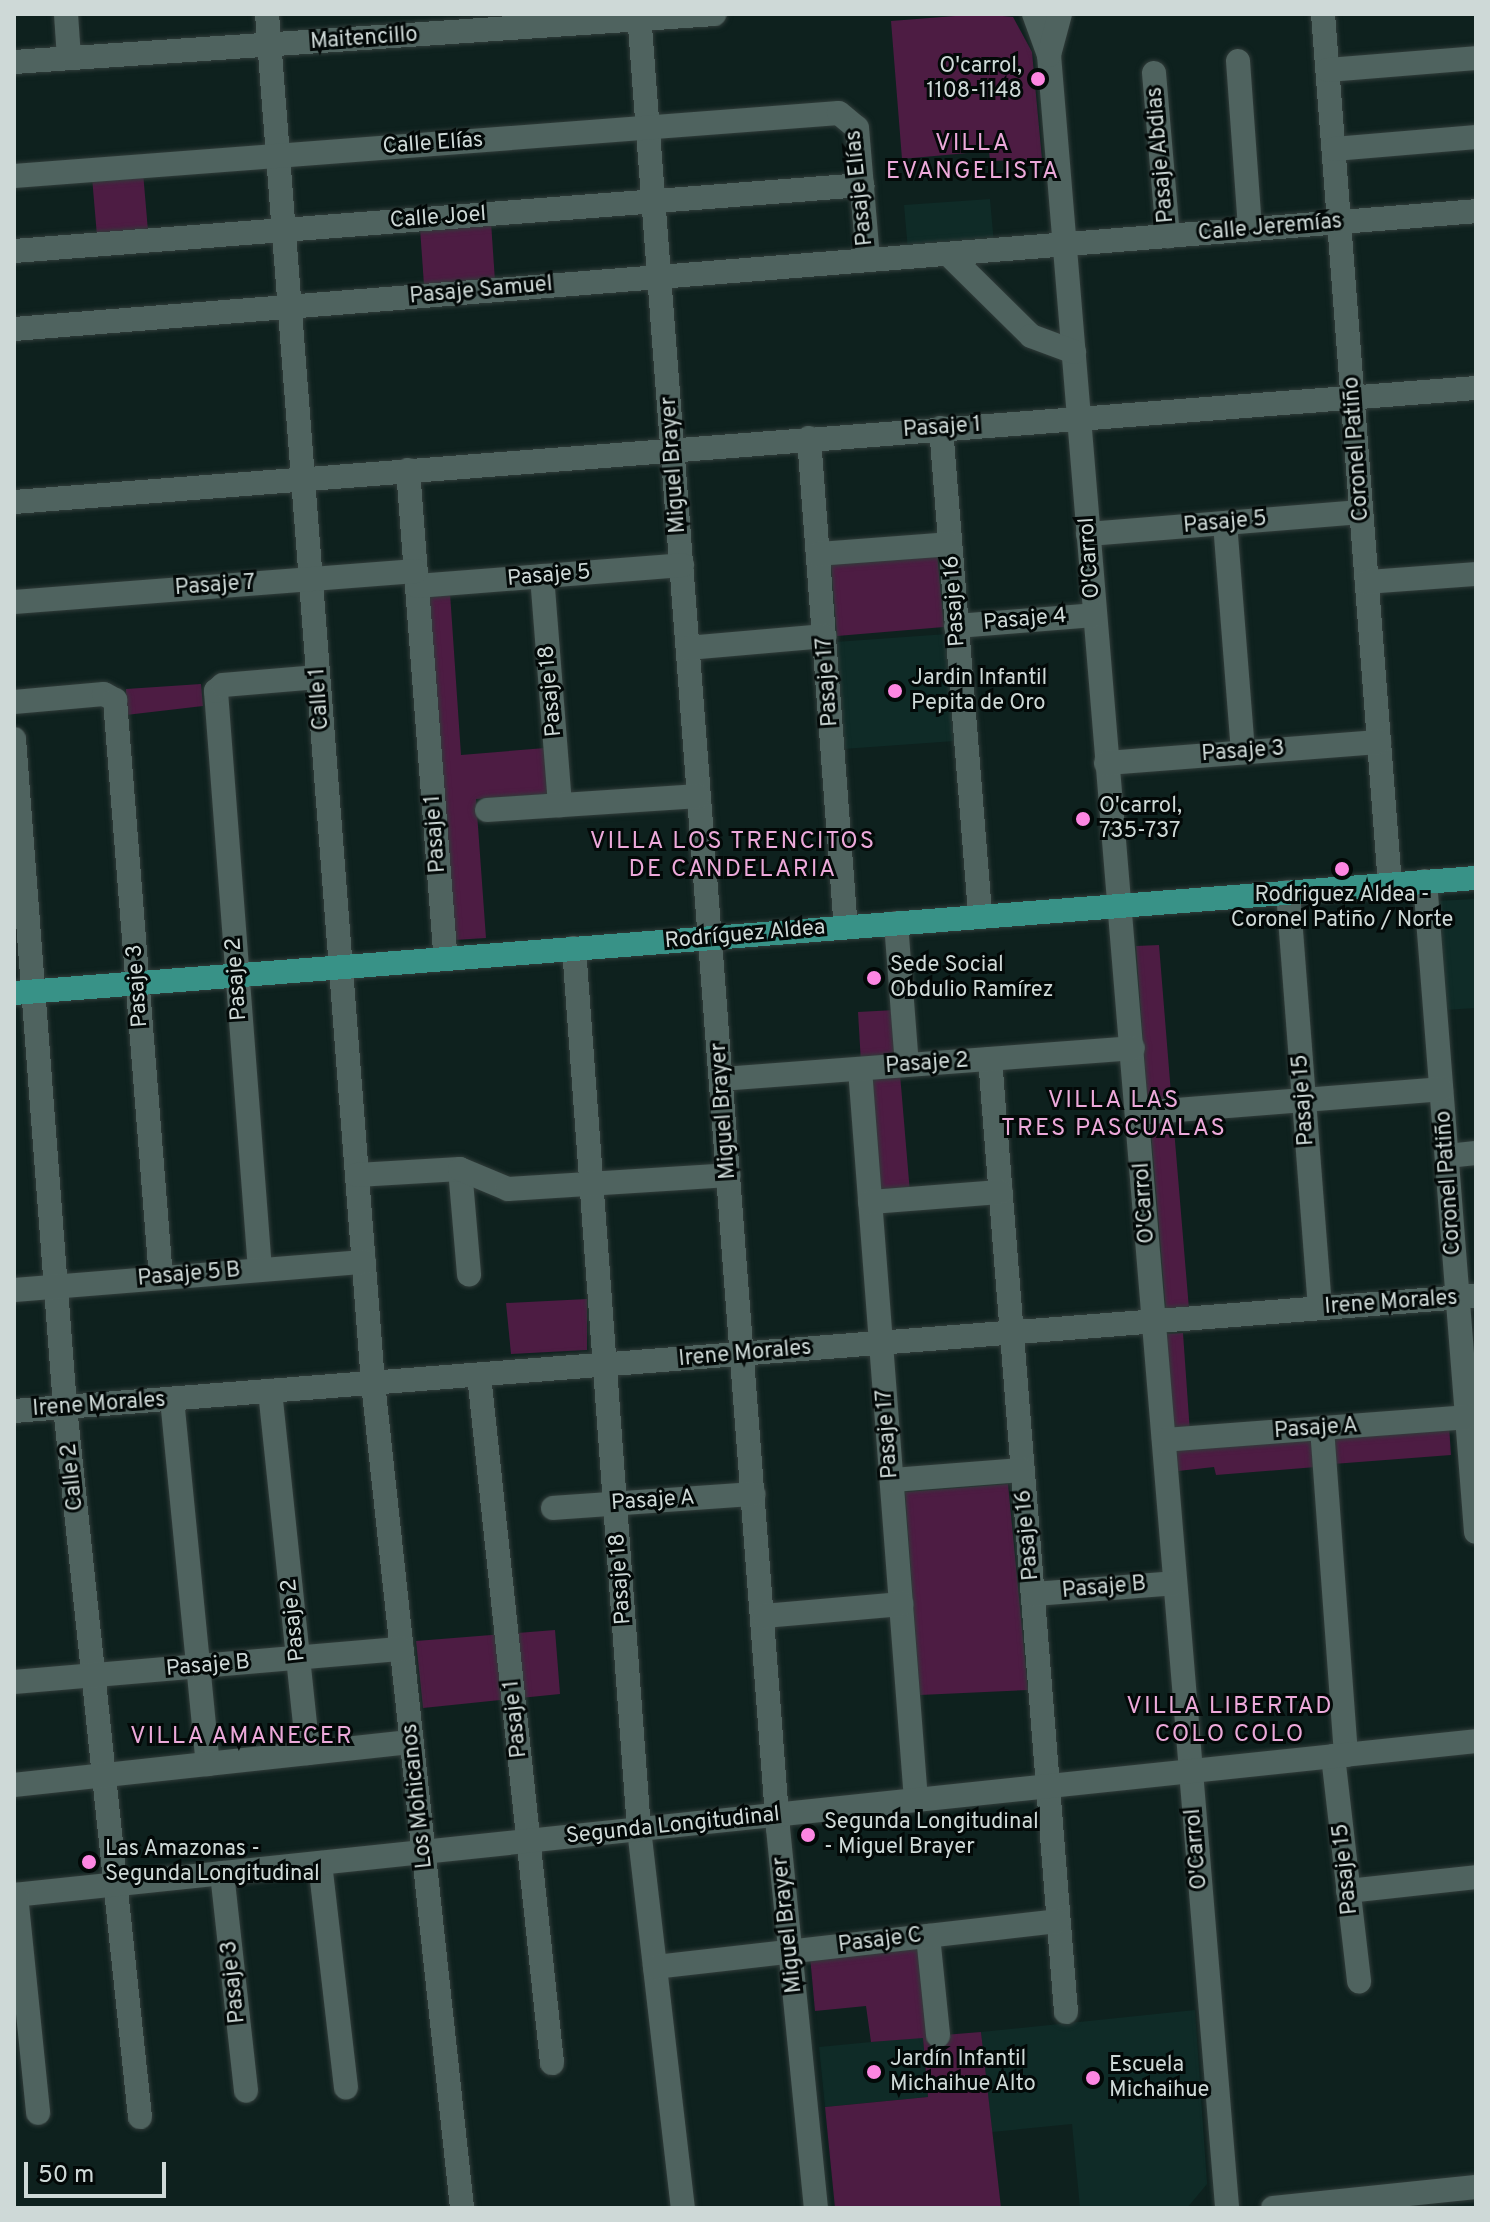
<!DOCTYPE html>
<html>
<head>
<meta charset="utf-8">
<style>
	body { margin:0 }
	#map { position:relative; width:1490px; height:2222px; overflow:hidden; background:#0e211e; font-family:Overpass,sans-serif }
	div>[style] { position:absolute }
	.built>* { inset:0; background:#0f2b27 }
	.green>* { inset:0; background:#4d1c43 }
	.roads { filter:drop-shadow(0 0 2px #313c3a) drop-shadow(0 0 2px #313c3a) }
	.minor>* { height:24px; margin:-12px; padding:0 12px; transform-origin:12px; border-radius:12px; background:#4f635f }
	.major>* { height:24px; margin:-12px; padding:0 12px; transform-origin:12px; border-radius:12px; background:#389287 }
	.dots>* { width:22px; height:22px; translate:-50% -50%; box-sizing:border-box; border:4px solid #030908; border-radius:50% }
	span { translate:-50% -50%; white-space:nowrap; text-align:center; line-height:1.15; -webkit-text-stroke:6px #030908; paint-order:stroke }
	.street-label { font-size:22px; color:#ced9d7 }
	.poi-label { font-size:22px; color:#ced9d7 }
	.right { translate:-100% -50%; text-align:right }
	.left { translate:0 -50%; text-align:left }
	.neighbourhood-label { font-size:24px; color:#eca9da; letter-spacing:2px }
	.frame { position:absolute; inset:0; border:16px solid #ced9d7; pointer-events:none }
	.scale { position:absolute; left:24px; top:2162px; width:142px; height:36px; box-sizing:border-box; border:4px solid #ced9d7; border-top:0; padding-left:10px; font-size:24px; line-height:28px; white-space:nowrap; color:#ced9d7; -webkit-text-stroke:6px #030908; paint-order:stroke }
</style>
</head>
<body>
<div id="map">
	<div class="built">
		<i style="clip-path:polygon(990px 199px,994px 244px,908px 251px,904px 205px)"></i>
		<i style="clip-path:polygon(947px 634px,955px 741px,843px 749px,835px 642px)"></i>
		<i style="clip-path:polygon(1476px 899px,1476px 1008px,1445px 1010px,1436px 901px)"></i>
		<i style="clip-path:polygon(1195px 2010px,1207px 2184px,1187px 2208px,1080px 2208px,1072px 2124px,992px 2132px,981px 2032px)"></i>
		<i style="clip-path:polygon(923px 2037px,928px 2097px,825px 2107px,819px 2047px)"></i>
	</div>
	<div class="green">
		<i style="clip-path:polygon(981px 14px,1013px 17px,1032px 52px,1042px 159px,990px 161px,989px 151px,902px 159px,891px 21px)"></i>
		<i style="clip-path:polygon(143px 172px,148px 231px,97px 236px,92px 177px)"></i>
		<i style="clip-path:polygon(491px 222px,495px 281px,424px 285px,420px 228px)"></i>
		<i style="clip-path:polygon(937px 553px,944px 627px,837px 636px,831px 563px)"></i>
		<i style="clip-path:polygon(450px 593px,461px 755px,545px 748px,549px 794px,476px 799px,486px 938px,454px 940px,425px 594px)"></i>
		<i style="clip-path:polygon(201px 684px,203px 706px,126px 715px,126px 689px)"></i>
		<i style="clip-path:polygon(1159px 945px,1172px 1106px,1148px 1108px,1136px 946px)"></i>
		<i style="clip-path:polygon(895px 1010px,898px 1051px,891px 1061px,861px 1063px,858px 1012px)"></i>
		<i style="clip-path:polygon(900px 1074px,910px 1193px,880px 1195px,872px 1076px)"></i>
		<i style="clip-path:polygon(1173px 1117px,1189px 1309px,1166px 1311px,1150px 1119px)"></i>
		<i style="clip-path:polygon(587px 1299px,587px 1350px,511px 1354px,506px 1303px)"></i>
		<i style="clip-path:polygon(1183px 1333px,1190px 1433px,1173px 1434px,1165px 1334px)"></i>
		<i style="clip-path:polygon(1449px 1426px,1451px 1455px,1333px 1464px,1331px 1436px)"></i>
		<i style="clip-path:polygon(1313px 1436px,1316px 1467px,1216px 1475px,1214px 1467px,1178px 1471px,1175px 1447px)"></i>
		<i style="clip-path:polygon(1008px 1484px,1028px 1690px,920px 1695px,905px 1492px)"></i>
		<i style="clip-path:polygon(555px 1630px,560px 1694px,423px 1708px,416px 1641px)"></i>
		<i style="clip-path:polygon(913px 1944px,923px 1949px,931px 2036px,981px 2032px,1001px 2208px,835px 2208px,825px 2107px,928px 2097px,923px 2038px,871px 2042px,866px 2006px,815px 2011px,810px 1956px)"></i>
	</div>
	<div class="roads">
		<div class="minor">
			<i style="left:66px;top:14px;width:44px;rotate:86.1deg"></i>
			<i style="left:267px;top:14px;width:1373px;rotate:85.57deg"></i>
			<i style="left:373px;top:1383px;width:830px;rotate:83.84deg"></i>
			<i style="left:639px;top:14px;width:1819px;rotate:85.62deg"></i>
			<i style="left:778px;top:1828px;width:382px;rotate:84.3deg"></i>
			<i style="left:1034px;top:14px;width:44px;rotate:69.9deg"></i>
			<i style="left:1049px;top:55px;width:2160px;rotate:85.27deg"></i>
			<i style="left:1323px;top:14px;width:873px;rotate:85.6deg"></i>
			<i style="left:1049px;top:55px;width:42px;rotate:-75deg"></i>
			<i style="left:1238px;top:61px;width:169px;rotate:85.9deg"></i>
			<i style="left:14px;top:62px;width:702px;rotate:-3.92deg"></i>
			<i style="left:1328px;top:70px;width:148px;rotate:-4.6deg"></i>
			<i style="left:1154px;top:73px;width:164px;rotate:85.1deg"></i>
			<i style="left:1334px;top:149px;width:143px;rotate:-4.8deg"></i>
			<i style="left:14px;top:176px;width:827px;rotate:-4.37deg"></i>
			<i style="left:839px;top:113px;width:23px;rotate:40deg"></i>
			<i style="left:857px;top:128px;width:132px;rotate:85.2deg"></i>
			<i style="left:14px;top:251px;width:851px;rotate:-4.45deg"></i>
			<i style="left:949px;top:255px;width:115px;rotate:44.6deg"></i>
			<i style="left:1031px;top:336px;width:46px;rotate:20.4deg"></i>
			<i style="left:14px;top:329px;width:1467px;rotate:-4.61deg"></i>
			<i style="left:941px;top:428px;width:490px;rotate:85.4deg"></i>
			<i style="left:809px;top:438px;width:490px;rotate:85.7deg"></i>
			<i style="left:408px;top:470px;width:490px;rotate:85.6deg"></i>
			<i style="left:14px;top:502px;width:1466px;rotate:-4.46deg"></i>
			<i style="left:1225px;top:523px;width:230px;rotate:85.5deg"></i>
			<i style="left:1088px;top:534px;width:274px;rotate:-4.6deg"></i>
			<i style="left:818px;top:554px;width:132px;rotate:-4.3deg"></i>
			<i style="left:542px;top:576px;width:230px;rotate:85.5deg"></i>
			<i style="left:1367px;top:582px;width:109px;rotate:-4.2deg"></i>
			<i style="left:417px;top:586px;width:266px;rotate:-4.5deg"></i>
			<i style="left:14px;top:602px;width:403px;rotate:-4.4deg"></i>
			<i style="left:956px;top:626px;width:139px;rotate:-4.5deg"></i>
			<i style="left:688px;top:648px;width:137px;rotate:-5deg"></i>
			<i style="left:14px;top:702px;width:90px;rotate:-5.1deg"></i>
			<i style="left:104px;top:694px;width:13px;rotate:29deg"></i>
			<i style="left:115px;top:700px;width:580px;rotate:85.45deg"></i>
			<i style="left:14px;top:739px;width:670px;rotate:85.63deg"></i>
			<i style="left:65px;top:1407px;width:714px;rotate:83.97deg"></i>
			<i style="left:1106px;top:763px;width:274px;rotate:-4.4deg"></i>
			<i style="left:487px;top:810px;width:212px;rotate:-3.8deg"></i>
			<i style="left:1425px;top:881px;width:653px;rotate:85.52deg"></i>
			<i style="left:1288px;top:892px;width:417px;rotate:85.6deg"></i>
			<i style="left:896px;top:923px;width:142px;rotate:85.6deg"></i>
			<i style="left:574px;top:948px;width:883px;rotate:85.78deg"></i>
			<i style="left:639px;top:1829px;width:382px;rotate:83.4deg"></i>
			<i style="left:990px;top:1059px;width:956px;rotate:85.44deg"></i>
			<i style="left:860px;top:1069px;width:733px;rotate:85.62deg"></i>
			<i style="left:722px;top:1079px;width:412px;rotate:-4.3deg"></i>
			<i style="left:1138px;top:1113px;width:304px;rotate:-4.5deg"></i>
			<i style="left:1447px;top:1156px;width:29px;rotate:-6deg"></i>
			<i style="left:460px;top:1169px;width:106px;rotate:85.1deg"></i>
			<i style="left:357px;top:1175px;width:103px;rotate:-3.3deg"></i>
			<i style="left:460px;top:1169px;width:52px;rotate:22.6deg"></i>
			<i style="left:508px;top:1189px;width:221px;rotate:-3.6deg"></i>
			<i style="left:870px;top:1202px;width:131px;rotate:-4.4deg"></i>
			<i style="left:260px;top:1270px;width:581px;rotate:-94.35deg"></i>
			<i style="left:216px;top:691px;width:9px;rotate:-41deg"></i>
			<i style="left:223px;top:685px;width:95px;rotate:-4.8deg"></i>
			<i style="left:14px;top:1290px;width:351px;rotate:-4.6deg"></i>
			<i style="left:479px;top:1375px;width:692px;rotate:83.94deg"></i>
			<i style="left:270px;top:1391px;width:364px;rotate:84deg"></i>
			<i style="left:172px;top:1399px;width:367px;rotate:84.4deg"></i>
			<i style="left:14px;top:1411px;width:1467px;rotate:-4.5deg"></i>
			<i style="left:1322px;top:1428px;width:328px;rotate:85.8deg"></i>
			<i style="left:1164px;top:1440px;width:304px;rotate:-4.3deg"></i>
			<i style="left:892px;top:1480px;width:131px;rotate:-4.4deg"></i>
			<i style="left:553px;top:1508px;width:201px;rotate:-4deg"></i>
			<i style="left:1033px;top:1594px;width:142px;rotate:-4.4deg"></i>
			<i style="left:764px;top:1616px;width:138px;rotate:-5deg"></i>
			<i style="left:14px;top:1682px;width:389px;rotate:-4.9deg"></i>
			<i style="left:1333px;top:1756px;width:227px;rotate:83.4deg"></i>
			<i style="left:14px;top:1785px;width:400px;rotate:-6.2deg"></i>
			<i style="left:320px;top:1863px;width:226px;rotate:83.4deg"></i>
			<i style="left:222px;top:1873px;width:219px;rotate:83.7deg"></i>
			<i style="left:1348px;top:1891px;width:129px;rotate:-6.2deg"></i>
			<i style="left:14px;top:1895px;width:1470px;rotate:-6.01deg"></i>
			<i style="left:16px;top:1895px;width:219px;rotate:84.2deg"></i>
			<i style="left:928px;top:1936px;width:100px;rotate:84.2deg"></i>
			<i style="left:655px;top:1967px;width:406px;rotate:-6.5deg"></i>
			<i style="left:1273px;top:2208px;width:204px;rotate:-5.9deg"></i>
		</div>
		<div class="major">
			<i style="left:14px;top:993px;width:1467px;rotate:-4.5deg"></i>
		</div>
	</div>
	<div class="dots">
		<i style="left:1038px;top:79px;background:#fd86e2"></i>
		<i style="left:895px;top:691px;background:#fd86e2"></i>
		<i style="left:1083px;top:819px;background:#fd86e2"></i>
		<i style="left:1342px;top:869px;background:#fd86e2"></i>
		<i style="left:874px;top:978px;background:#fd86e2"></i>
		<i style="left:808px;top:1835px;background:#fd86e2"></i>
		<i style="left:89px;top:1862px;background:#fd86e2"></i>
		<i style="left:874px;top:2072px;background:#fd86e2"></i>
		<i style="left:1093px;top:2078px;background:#fd86e2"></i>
	</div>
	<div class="street-label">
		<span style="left:364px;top:39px;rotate:-4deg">Maitencillo</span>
		<span style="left:433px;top:144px;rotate:-4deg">Calle Elías</span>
		<span style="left:1161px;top:155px;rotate:-95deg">Pasaje Abdias</span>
		<span style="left:860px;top:188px;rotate:-96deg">Pasaje Elías</span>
		<span style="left:438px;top:218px;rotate:-4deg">Calle Joel</span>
		<span style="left:1270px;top:228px;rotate:-5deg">Calle Jeremías</span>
		<span style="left:481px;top:291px;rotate:-5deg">Pasaje Samuel</span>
		<span style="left:942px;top:428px;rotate:-4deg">Pasaje 1</span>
		<span style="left:1357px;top:449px;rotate:-94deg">Coronel Patiño</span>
		<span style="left:674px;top:465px;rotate:-94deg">Miguel Brayer</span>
		<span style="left:1225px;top:523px;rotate:-5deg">Pasaje 5</span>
		<span style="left:1090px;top:558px;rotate:-94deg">O'Carrol</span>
		<span style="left:549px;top:576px;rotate:-5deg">Pasaje 5</span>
		<span style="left:215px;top:586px;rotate:-4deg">Pasaje 7</span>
		<span style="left:955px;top:601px;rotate:-94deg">Pasaje 16</span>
		<span style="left:1025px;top:620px;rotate:-5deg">Pasaje 4</span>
		<span style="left:828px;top:682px;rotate:-94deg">Pasaje 17</span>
		<span style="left:551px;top:691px;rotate:-95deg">Pasaje 18</span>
		<span style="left:320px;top:699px;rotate:-94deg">Calle 1</span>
		<span style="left:1243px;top:752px;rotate:-4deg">Pasaje 3</span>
		<span style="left:436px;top:834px;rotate:-94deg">Pasaje 1</span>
		<span style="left:745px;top:935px;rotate:-5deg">Rodríguez Aldea</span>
		<span style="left:237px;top:979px;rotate:-94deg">Pasaje 2</span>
		<span style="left:138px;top:986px;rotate:-94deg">Pasaje 3</span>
		<span style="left:927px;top:1064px;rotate:-4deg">Pasaje 2</span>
		<span style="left:1304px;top:1100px;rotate:-94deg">Pasaje 15</span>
		<span style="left:724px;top:1111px;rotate:-94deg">Miguel Brayer</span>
		<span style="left:1449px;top:1183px;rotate:-94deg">Coronel Patiño</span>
		<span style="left:1145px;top:1203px;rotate:-94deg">O'Carrol</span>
		<span style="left:189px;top:1275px;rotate:-5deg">Pasaje 5 B</span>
		<span style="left:1391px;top:1303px;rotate:-4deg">Irene Morales</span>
		<span style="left:745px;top:1354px;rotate:-5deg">Irene Morales</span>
		<span style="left:99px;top:1405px;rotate:-4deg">Irene Morales</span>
		<span style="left:1316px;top:1429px;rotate:-4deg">Pasaje A</span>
		<span style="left:888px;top:1434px;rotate:-94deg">Pasaje 17</span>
		<span style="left:73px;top:1477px;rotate:-96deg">Calle 2</span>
		<span style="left:653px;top:1501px;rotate:-4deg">Pasaje A</span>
		<span style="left:1028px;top:1535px;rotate:-95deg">Pasaje 16</span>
		<span style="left:621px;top:1579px;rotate:-94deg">Pasaje 18</span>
		<span style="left:1104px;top:1588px;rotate:-5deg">Pasaje B</span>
		<span style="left:294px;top:1620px;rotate:-96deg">Pasaje 2</span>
		<span style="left:208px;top:1666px;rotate:-5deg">Pasaje B</span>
		<span style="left:516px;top:1719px;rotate:-96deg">Pasaje 1</span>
		<span style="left:418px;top:1796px;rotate:-96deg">Los Mohicanos</span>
		<span style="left:673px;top:1826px;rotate:-6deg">Segunda Longitudinal</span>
		<span style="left:1197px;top:1849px;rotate:-95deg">O'Carrol</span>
		<span style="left:1346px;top:1869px;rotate:-96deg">Pasaje 15</span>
		<span style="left:788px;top:1925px;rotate:-96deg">Miguel Brayer</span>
		<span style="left:880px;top:1941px;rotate:-7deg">Pasaje C</span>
		<span style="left:234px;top:1982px;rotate:-96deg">Pasaje 3</span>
	</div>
	<div class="poi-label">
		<span class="right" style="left:1022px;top:79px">O'carrol,<br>1108-1148</span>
		<span class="left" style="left:911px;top:691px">Jardin Infantil<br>Pepita de Oro</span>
		<span class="left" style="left:1099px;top:819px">O'carrol,<br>735-737</span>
		<span style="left:1342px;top:908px">Rodriguez Aldea -<br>Coronel Patiño / Norte</span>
		<span class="left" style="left:890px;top:978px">Sede Social<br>Obdulio Ramírez</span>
		<span class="left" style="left:824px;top:1835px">Segunda Longitudinal<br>- Miguel Brayer</span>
		<span class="left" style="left:105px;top:1862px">Las Amazonas -<br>Segunda Longitudinal</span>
		<span class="left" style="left:890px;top:2072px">Jardín Infantil<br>Michaihue Alto</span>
		<span class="left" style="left:1109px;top:2078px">Escuela<br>Michaihue</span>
	</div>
	<div class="neighbourhood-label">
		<span style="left:973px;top:159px">VILLA<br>EVANGELISTA</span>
		<span style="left:733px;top:857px">VILLA LOS TRENCITOS<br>DE CANDELARIA</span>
		<span style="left:1114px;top:1116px">VILLA LAS<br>TRES PASCUALAS</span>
		<span style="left:1230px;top:1722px">VILLA LIBERTAD<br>COLO COLO</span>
		<span style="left:242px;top:1738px">VILLA AMANECER</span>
	</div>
	<div class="frame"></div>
	<div class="scale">50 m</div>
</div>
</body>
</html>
